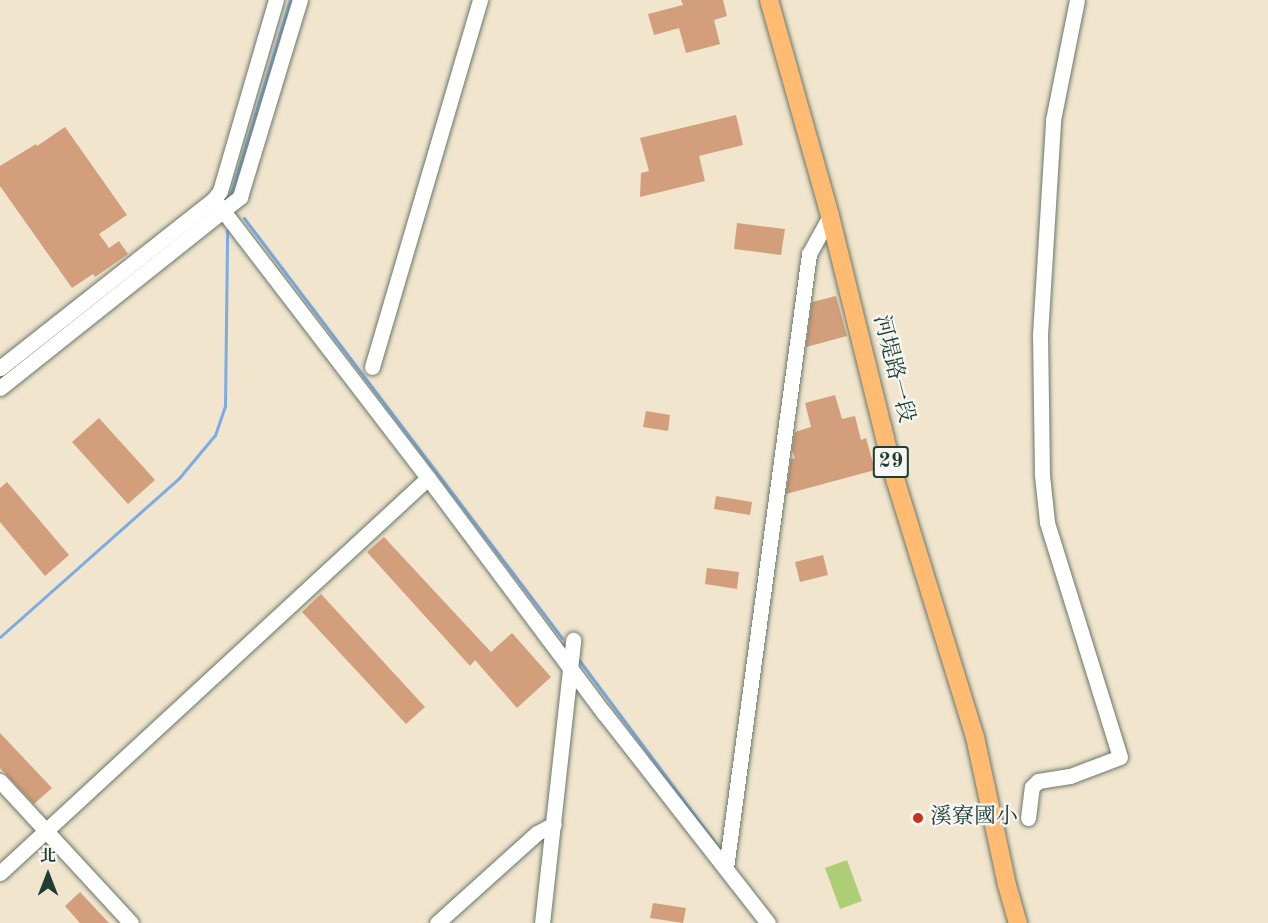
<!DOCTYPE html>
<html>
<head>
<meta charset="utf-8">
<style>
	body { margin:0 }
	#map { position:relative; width:1268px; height:923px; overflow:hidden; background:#f1e5cd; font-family:"Old Standard TT","Noto Serif TC",serif }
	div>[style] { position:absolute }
	.green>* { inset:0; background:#aece76 }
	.stream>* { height:3px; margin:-1.5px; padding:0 1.5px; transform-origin:1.5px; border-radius:1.5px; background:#7cabe6 }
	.building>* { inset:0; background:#d29e7c }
	.roads { filter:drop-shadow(0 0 2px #68786a) drop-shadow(0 0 2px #68786a) }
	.minor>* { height:15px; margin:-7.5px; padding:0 7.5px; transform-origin:7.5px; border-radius:7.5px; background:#fff }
	.major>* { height:18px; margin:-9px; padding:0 9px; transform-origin:9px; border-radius:9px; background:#ffbb71 }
	.dots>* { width:16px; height:16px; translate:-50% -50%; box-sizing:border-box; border:3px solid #f6f6f2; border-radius:50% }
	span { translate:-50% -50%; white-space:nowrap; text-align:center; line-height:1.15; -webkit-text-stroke:4.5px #f6f6f2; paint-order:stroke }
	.shield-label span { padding:2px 4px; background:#f6f6f2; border:2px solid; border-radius:4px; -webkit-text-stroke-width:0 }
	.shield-label { font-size:21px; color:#1f3d34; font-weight:700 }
	.street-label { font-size:22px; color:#1f3d34 }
	.poi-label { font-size:22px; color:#1f3d34 }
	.left { translate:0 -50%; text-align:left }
	.north { position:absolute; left:18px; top:845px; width:60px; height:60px; -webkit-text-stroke:4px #f6f6f2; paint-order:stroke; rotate:0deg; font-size:16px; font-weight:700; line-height:24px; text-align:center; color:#1f3d34 }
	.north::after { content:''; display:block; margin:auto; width:21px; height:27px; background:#1f3d34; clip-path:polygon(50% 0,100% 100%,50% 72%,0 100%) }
</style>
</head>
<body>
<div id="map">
	<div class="green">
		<i style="clip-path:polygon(847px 860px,862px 901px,840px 909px,825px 868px)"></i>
	</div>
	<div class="stream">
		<i style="left:230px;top:197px;width:206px;rotate:-73.1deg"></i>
		<i style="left:244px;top:218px;width:527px;rotate:52.87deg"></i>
		<i style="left:0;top:637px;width:239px;rotate:-41.6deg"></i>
		<i style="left:179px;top:478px;width:56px;rotate:-50.1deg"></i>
		<i style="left:215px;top:435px;width:31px;rotate:-71deg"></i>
		<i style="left:225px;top:406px;width:176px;rotate:-89.3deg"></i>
		<i style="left:579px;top:660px;width:229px;rotate:53.3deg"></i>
	</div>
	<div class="building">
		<i style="clip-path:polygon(681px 0,723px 0,727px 16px,714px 20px,720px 44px,686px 53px,679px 28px,654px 35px,648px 14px,683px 5px)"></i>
		<i style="clip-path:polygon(736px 115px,743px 145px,699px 156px,705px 181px,640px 197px,641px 173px,649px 171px,640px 138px)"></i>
		<i style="clip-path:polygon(65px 127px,127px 215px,99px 234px,109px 248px,119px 241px,128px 254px,95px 277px,93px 274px,72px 288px,0 186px,0 166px,36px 144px,37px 146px)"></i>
		<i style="clip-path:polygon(737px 223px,785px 229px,781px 255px,734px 249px)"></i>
		<i style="clip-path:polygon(836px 296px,847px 336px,806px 347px,812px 302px)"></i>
		<i style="clip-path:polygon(835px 395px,842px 419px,855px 416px,861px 440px,866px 438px,875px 470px,786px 494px,791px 459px,795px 458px,792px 450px,795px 432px,811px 427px,805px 403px)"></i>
		<i style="clip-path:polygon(646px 411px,670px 415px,668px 431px,643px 427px)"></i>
		<i style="clip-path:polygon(99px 418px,155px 480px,128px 504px,72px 442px)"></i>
		<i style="clip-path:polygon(7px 482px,69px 555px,45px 576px,0 522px,0 488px)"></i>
		<i style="clip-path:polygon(716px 496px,752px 502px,750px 515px,714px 509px)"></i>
		<i style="clip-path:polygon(384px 537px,491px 652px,512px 633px,551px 677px,517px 708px,475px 660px,470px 666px,367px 552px)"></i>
		<i style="clip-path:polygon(823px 555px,828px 575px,800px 582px,795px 562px)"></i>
		<i style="clip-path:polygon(707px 568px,739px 572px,737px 589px,705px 584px)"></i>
		<i style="clip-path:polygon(321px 594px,425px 707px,406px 724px,302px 612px)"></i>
		<i style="clip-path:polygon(0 733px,52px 788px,34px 804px,0 768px)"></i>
		<i style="clip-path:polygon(80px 892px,109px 923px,80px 923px,65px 906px)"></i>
		<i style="clip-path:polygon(653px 903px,686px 908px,683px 923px,650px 918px)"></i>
	</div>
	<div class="roads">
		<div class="minor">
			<i style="left:214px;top:199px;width:352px;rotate:52.5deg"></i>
			<i style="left:428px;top:478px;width:294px;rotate:53.2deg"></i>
			<i style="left:604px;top:713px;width:266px;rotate:52deg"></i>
			<i style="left:372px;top:367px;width:383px;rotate:-73.6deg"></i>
			<i style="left:0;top:368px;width:273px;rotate:-38.3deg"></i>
			<i style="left:214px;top:199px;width:10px;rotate:-53deg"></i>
			<i style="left:220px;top:191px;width:199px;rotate:-73.7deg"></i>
			<i style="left:0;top:388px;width:307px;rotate:-38.5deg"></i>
			<i style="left:240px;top:197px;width:206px;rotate:-73.1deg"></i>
			<i style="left:0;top:781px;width:193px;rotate:47.3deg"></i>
			<i style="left:1028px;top:818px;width:31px;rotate:-83deg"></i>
			<i style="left:1032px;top:787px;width:8px;rotate:-45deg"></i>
			<i style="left:1038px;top:781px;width:32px;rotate:-9deg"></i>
			<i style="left:1070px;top:776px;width:53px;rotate:-20.8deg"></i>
			<i style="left:1120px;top:757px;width:246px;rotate:-107.3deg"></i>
			<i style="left:1047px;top:522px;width:47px;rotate:-96.1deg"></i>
			<i style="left:1042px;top:475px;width:140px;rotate:-90.8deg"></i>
			<i style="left:1040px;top:335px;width:215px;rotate:-86.5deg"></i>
			<i style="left:1053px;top:120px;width:122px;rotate:-78.7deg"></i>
			<i style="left:726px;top:868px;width:620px;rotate:-82.3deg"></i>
			<i style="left:809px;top:254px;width:43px;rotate:-61.1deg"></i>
			<i style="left:0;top:873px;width:582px;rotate:-42.7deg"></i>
			<i style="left:437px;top:923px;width:135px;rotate:-42deg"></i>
			<i style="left:537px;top:833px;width:19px;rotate:-28deg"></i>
			<i style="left:542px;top:923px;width:285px;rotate:-83.7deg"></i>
		</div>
		<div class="major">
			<i style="left:769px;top:0;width:224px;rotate:74.2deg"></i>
			<i style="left:830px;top:216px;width:274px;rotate:76.1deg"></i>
			<i style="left:896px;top:482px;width:267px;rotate:72.8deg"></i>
			<i style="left:975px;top:737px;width:151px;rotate:77.8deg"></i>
			<i style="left:1007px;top:885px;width:40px;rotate:74deg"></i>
		</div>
	</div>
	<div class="dots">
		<i style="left:918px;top:818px;background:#c8321e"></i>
	</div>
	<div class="shield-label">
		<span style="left:891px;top:462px">29</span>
	</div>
	<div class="street-label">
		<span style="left:893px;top:369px;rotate:76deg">河堤路一段</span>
	</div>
	<div class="poi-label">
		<span class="left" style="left:930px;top:818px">溪寮國小</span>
	</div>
	<div class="north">北</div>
</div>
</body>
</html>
